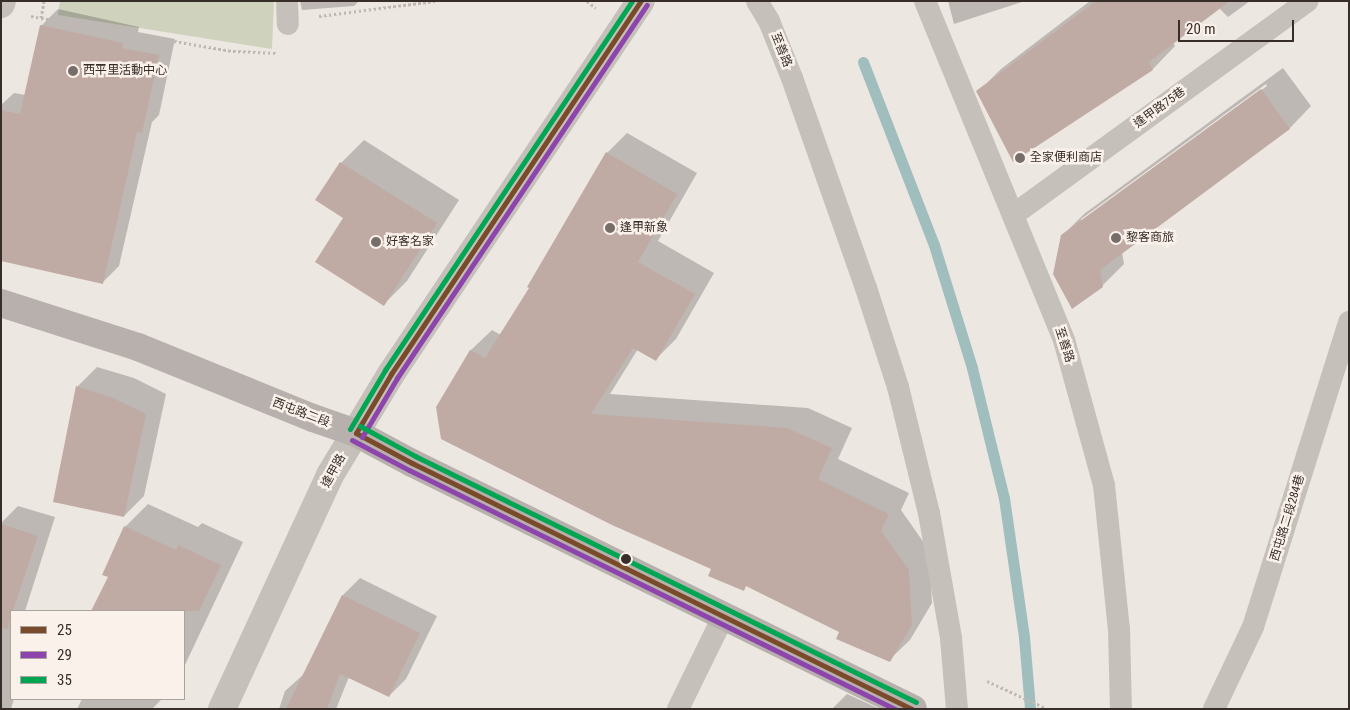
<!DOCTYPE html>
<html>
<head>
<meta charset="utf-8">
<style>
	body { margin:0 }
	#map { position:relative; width:1350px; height:710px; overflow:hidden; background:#ede7e2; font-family:"Roboto Condensed","Noto Sans TC",sans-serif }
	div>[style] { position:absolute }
	.green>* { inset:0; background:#cfd2bd }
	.shadow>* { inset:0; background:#0003 }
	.stream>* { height:11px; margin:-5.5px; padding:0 5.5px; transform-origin:5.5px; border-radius:5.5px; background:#9fbebd }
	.building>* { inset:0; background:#c0aba4 }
	.path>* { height:3px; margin-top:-1.5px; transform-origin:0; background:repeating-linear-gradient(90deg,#bfb8b3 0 2.5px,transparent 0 5px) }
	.lane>* { height:22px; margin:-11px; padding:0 11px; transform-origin:11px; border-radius:11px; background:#c6c0bb }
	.street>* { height:28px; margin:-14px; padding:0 14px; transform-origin:14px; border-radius:14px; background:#c6c0bb }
	.secondary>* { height:28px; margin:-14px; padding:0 14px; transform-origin:14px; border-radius:14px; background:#b7b0ac }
	.bus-1>* { height:5px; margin:-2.5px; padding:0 2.5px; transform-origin:2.5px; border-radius:2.5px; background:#7a4b2a }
	.bus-2>* { height:5px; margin:-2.5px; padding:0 2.5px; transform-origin:2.5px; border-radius:2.5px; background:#8e44ad }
	.bus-3>* { height:5px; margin:-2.5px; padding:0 2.5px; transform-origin:2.5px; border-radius:2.5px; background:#00a651 }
	.dots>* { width:14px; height:14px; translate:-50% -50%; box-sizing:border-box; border:2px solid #f9f1ea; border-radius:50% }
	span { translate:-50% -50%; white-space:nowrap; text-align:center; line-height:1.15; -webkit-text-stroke:5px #f9f1ea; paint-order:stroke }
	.street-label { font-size:12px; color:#372d29 }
	.poi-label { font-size:12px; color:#372d29 }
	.left { translate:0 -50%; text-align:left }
	.frame { position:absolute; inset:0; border:2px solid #372d29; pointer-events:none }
	.legend { position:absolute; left:10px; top:610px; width:175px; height:90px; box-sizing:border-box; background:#f9f1ea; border:1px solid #aba39d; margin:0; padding:6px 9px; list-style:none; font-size:15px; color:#372d29 }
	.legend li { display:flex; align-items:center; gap:10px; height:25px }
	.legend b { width:25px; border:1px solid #aba39d }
	.scale { position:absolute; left:1178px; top:20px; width:116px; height:22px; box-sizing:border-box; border:2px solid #372d29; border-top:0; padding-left:6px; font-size:15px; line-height:18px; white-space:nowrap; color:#372d29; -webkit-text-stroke:4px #f9f1ea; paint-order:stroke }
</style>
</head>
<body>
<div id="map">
	<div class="green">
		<i style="clip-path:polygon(60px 1px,274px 1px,272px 49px,58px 15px)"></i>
	</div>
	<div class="shadow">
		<i style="clip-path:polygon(300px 1px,359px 1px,354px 6px,302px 10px)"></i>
		<i style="clip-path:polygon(948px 1px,1025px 1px,954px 24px)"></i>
		<i style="clip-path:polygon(1090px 1px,1250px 1px,1228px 17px,1219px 8px,1173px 42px,1175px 46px,1153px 69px,1013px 160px,978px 92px,1001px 69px)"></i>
		<i style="clip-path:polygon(58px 9px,139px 27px,138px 32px,175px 39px,159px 115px,152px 122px,119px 266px,102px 283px,1px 260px,1px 105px,14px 93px,26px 95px,42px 25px)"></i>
		<i style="clip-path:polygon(evenodd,1283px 68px,1311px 106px,1290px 128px,1122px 252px,1124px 264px,1102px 286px,1062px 236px,1084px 214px,1283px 68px,1266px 84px,1267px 86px,1081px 222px,1081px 219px,1266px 84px)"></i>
		<i style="clip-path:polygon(627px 133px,697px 173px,658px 241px,714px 273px,676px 339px,655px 360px,638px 349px,610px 394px,808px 408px,852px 428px,838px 459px,909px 493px,901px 510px,929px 550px,932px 603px,910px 640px,889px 660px,841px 631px,747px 585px,743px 590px,712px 569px,437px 408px,471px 350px,492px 330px,501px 335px,531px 288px,607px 153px)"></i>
		<i style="clip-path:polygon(364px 140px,459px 200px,407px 281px,384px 304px,345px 217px,341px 163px)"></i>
		<i style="clip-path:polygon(97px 367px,134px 378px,166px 394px,144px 496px,124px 516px,77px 387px)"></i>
		<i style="clip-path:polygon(148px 504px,198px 527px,202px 523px,243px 542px,184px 667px,184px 611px,93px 611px,109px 576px,125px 527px)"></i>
		<i style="clip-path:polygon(18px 506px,55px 517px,25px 611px,11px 611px,11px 699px,14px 699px,11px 709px,1px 709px,1px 523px)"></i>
		<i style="clip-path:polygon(360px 578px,437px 616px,406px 679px,389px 696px,349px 677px,336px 709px,279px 709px,285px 691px,304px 674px,343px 595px)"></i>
		<i style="clip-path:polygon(847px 694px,880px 709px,832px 709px)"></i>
		<i style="clip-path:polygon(82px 699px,162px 699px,152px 709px,77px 709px)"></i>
	</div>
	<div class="stream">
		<i style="left:863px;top:62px;width:196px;rotate:68.8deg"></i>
		<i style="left:934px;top:245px;width:129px;rotate:72.8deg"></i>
		<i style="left:972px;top:368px;width:134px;rotate:76.2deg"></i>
		<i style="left:1004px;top:498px;width:140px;rotate:81.8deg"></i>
		<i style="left:1024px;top:637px;width:72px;rotate:85.2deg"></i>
	</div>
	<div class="building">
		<i style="clip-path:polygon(1096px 1px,1230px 1px,1149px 62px,1153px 70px,1013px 162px,976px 91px)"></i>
		<i style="clip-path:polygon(40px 25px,123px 43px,122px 48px,159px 55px,142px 133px,137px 132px,103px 284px,1px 261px,1px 110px,20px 114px)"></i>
		<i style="clip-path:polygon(1261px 89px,1290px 129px,1100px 270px,1103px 287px,1072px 309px,1053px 274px,1061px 235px)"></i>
		<i style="clip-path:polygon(606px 152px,677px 194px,638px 262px,695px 294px,656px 361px,633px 348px,591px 414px,787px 428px,832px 448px,818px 479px,889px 514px,881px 531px,909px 570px,912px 625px,890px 662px,836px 639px,839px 632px,746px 586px,744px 591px,708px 576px,711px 569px,612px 525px,441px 439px,436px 407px,470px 350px,485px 358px,529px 288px,527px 287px)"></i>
		<i style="clip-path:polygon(340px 162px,437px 223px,384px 306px,315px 262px,343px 218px,315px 200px)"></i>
		<i style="clip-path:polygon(76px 386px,113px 398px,146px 414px,124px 517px,53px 502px)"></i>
		<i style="clip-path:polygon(1px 524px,38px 536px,13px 611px,11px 611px,8px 629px,1px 628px)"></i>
		<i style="clip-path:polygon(124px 526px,176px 550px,178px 545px,221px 565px,199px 611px,91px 611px,108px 577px,102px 575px)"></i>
		<i style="clip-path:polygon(342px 595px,420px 633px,389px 697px,340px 674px,327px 709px,286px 709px)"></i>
	</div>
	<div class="path">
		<i style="left:587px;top:1px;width:11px;rotate:38deg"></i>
		<i style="left:31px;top:16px;width:10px;rotate:11deg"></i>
		<i style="left:41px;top:18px;width:17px;rotate:-80deg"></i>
		<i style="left:319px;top:16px;width:117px;rotate:-7.4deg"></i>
		<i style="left:41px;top:18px;width:195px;rotate:9.8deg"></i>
		<i style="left:233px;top:51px;width:43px;rotate:2.7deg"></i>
		<i style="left:987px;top:681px;width:67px;rotate:24.7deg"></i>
	</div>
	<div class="lane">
		<i style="left:287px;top:1px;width:23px;rotate:88deg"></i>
		<i style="left:757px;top:1px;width:23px;rotate:59deg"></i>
		<i style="left:769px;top:21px;width:61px;rotate:68deg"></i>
		<i style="left:792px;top:78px;width:223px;rotate:70.6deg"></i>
		<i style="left:866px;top:288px;width:104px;rotate:72.1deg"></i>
		<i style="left:898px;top:387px;width:130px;rotate:76.2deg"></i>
		<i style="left:929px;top:513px;width:127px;rotate:80deg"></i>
		<i style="left:951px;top:638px;width:71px;rotate:85.2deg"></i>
		<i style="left:925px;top:1px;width:366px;rotate:67.7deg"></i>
		<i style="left:1064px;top:340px;width:150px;rotate:74.6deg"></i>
		<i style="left:1104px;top:485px;width:145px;rotate:84.1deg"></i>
		<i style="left:1119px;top:629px;width:80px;rotate:88.6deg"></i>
		<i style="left:1013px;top:215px;width:364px;rotate:-36deg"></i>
		<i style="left:678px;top:709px;width:105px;rotate:-63.9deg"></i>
		<i style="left:1214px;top:709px;width:91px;rotate:-64.6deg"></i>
		<i style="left:1253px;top:627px;width:320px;rotate:-72.5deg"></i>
	</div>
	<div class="street">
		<i style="left:1px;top:4px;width:3px;rotate:-72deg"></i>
		<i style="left:222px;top:709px;width:258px;rotate:-65.2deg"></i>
		<i style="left:330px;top:475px;width:118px;rotate:-58.9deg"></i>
		<i style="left:391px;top:374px;width:449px;rotate:-56.2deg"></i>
	</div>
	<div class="secondary">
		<i style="left:1px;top:303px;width:144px;rotate:17.8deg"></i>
		<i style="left:138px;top:347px;width:189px;rotate:22.1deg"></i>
		<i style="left:313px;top:418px;width:46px;rotate:19.2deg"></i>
		<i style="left:356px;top:433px;width:64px;rotate:28.2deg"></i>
		<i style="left:412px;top:463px;width:558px;rotate:26.15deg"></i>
	</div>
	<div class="bus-1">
		<i style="left:356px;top:433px;width:64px;rotate:28.2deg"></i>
		<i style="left:412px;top:463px;width:557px;rotate:26.2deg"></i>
		<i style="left:356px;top:433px;width:69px;rotate:-59.3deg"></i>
		<i style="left:391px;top:374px;width:449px;rotate:-56.2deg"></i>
	</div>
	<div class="bus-2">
		<i style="left:362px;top:437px;width:69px;rotate:-59.3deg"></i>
		<i style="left:397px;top:378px;width:449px;rotate:-56.2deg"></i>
		<i style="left:352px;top:440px;width:64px;rotate:27.8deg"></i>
		<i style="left:409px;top:470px;width:542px;rotate:26.19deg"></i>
	</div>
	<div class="bus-3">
		<i style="left:360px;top:426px;width:63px;rotate:28.6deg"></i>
		<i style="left:415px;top:456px;width:558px;rotate:26.15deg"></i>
		<i style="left:350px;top:429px;width:69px;rotate:-59.3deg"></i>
		<i style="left:385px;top:370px;width:444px;rotate:-56.2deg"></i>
	</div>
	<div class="dots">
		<i style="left:73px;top:71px;background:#776e6a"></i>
		<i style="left:1020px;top:158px;background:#776e6a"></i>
		<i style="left:610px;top:228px;background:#776e6a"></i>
		<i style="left:1116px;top:238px;background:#776e6a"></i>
		<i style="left:376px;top:242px;background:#776e6a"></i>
		<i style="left:626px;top:559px;background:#372d29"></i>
	</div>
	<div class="street-label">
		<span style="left:781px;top:50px;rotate:68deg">至善路</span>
		<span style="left:1160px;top:108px;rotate:-36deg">逢甲路75巷</span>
		<span style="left:1064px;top:345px;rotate:72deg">至善路</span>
		<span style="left:301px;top:413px;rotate:21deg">西屯路二段</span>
		<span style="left:334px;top:471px;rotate:-61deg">逢甲路</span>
		<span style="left:1288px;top:518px;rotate:-73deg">西屯路二段284巷</span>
	</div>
	<div class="poi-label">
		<span class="left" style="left:83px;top:71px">西平里活動中心</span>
		<span class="left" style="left:1030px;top:158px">全家便利商店</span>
		<span class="left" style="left:620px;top:228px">逢甲新象</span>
		<span class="left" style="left:1126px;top:238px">黎客商旅</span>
		<span class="left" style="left:386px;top:242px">好客名家</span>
	</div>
	<div class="frame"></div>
	<ul class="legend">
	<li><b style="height:6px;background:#7a4b2a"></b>25</li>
	<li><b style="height:6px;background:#8e44ad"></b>29</li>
	<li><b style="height:6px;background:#00a651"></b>35</li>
	</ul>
	<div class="scale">20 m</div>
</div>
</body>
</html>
